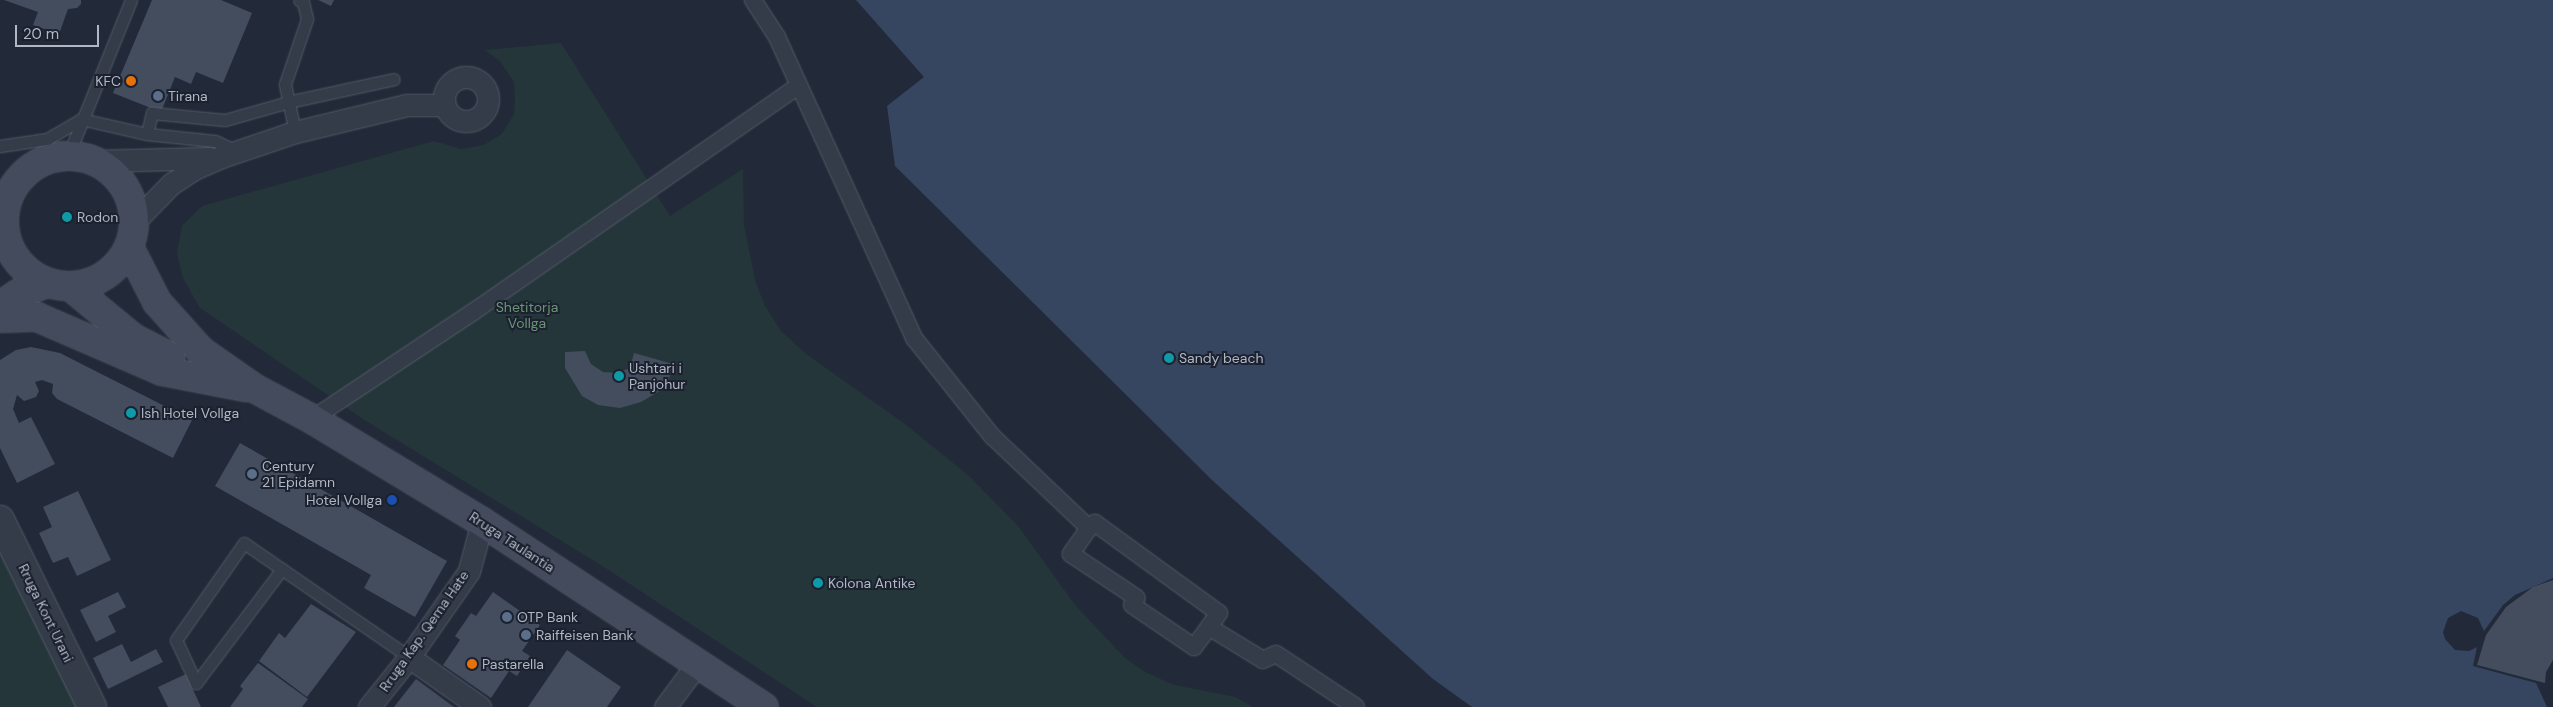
<!DOCTYPE html>
<html>
<head>
<meta charset="utf-8">
<style>
	body { margin:0 }
	#map { position:relative; width:2553px; height:707px; overflow:hidden; background:#222a39; font-family:"DM Sans",sans-serif }
	div>[style] { position:absolute }
	.green>* { inset:0; background:#24363a }
	.water>* { inset:0; background:#364560 }
	.pier>* { inset:0; background:#222a39 }
	.building>* { inset:0; background:#434d5e }
	.roads { filter:drop-shadow(0 0 1px #535a67) drop-shadow(0 0 1px #535a67) }
	.service>* { height:11px; margin:-5.5px; padding:0 5.5px; transform-origin:5.5px; border-radius:5.5px; background:#353c49 }
	.pedestrian>* { height:16px; margin:-8px; padding:0 8px; transform-origin:8px; border-radius:8px; background:#353c49 }
	.minor>* { height:21px; margin:-10.5px; padding:0 10.5px; transform-origin:10.5px; border-radius:10.5px; background:#353c49 }
	.minor>.ring { margin:-10.5px; padding:0; box-sizing:content-box; background:none; border:21px solid #353c49; border-radius:50% }
	.tertiary>* { height:28px; margin:-14px; padding:0 14px; transform-origin:14px; border-radius:14px; background:#353c49 }
	.secondary>* { height:28px; margin:-14px; padding:0 14px; transform-origin:14px; border-radius:14px; background:#434b5c }
	.secondary>.ring { margin:-14px; padding:0; box-sizing:content-box; background:none; border:28px solid #434b5c; border-radius:50% }
	.dots>* { width:14px; height:14px; translate:-50% -50%; box-sizing:border-box; border:2px solid #1b212e; border-radius:50% }
	span { translate:-50% -50%; white-space:nowrap; text-align:center; line-height:1.15; -webkit-text-stroke:4px #1b212e; paint-order:stroke }
	.poi-label { font-size:14px; color:#b0b7c5 }
	.right { translate:-100% -50%; text-align:right }
	.left { translate:0 -50%; text-align:left }
	.park-label { font-size:14px; color:#689675 }
	.street-label { font-size:14px; color:#b0b7c5 }
	.scale { position:absolute; left:15px; top:25px; width:84px; height:22px; box-sizing:border-box; border:2px solid #b0b7c5; border-top:0; padding-left:6px; font-size:15px; line-height:18px; white-space:nowrap; color:#b0b7c5; -webkit-text-stroke:4px #1b212e; paint-order:stroke }
</style>
</head>
<body>
<div id="map">
	<div class="green">
		<i style="clip-path:polygon(561px 43px,670px 216px,743px 169px,744px 225px,755px 280px,764px 304px,780px 330px,806px 354px,905px 424px,969px 476px,1018px 526px,1075px 605px,1125px 658px,1145px 672px,1174px 685px,1235px 697px,1253px 707px,817px 707px,604px 567px,366px 421px,200px 308px,183px 278px,177px 253px,182px 226px,202px 206px,434px 141px,461px 149px,484px 145px,502px 134px,514px 114px,515px 98px,514px 82px,500px 61px,485px 50px)"></i>
		<i style="clip-path:polygon(0 546px,80px 707px,0 707px)"></i>
	</div>
	<div class="water">
		<i style="clip-path:polygon(856px 0,2553px 0,2553px 707px,1472px 707px,1433px 679px,1213px 481px,895px 166px,887px 106px,924px 77px)"></i>
	</div>
	<div class="pier">
		<i style="clip-path:polygon(2553px 578px,2553px 707px,2547px 707px,2536px 683px,2473px 666px,2477px 647px,2469px 651px,2455px 650px,2445px 639px,2443px 632px,2448px 618px,2461px 611px,2478px 618px,2484px 631px,2503px 605px,2515px 595px)"></i>
	</div>
	<div class="building">
		<i style="clip-path:polygon(4px 0,81px 0,81px 4px,77px 8px,68px 9px,59px 34px,33px 25px,38px 12px)"></i>
		<i style="clip-path:polygon(152px 0,221px 0,252px 13px,223px 83px,196px 72px,191px 84px,175px 77px,161px 112px,113px 93px)"></i>
		<i style="clip-path:polygon(318px 0,334px 0,331px 6px)"></i>
		<i style="clip-path:polygon(31px 347px,60px 353px,192px 420px,173px 458px,57px 399px,52px 393px,53px 384px,42px 380px,35px 382px,39px 391px,36px 397px,24px 401px,17px 395px,13px 409px,19px 423px,31px 417px,55px 464px,17px 483px,0 448px,0 360px,16px 350px)"></i>
		<i style="clip-path:polygon(585px 351px,591px 364px,603px 372px,617px 373px,630px 368px,634px 353px,673px 364px,669px 379px,658px 392px,641px 402px,620px 408px,598px 405px,582px 396px,565px 368px,565px 352px)"></i>
		<i style="clip-path:polygon(240px 443px,447px 561px,415px 617px,364px 588px,371px 575px,215px 486px)"></i>
		<i style="clip-path:polygon(78px 491px,111px 560px,77px 576px,68px 557px,53px 563px,39px 533px,52px 527px,43px 507px)"></i>
		<i style="clip-path:polygon(2553px 580px,2553px 660px,2546px 672px,2545px 683px,2477px 665px,2486px 635px,2506px 607px,2533px 587px)"></i>
		<i style="clip-path:polygon(118px 592px,126px 607px,108px 616px,116px 632px,96px 642px,80px 610px)"></i>
		<i style="clip-path:polygon(493px 592px,540px 625px,522px 651px,530px 656px,517px 676px,509px 671px,491px 698px,443px 665px,460px 640px,455px 636px,471px 613px,476px 616px)"></i>
		<i style="clip-path:polygon(311px 604px,356px 632px,307px 697px,259px 661px,279px 633px,285px 638px)"></i>
		<i style="clip-path:polygon(122px 644px,131px 662px,156px 649px,163px 662px,108px 689px,93px 658px)"></i>
		<i style="clip-path:polygon(567px 650px,621px 687px,607px 707px,528px 707px)"></i>
		<i style="clip-path:polygon(258px 663px,308px 699px,302px 707px,230px 707px,243px 689px,240px 686px)"></i>
		<i style="clip-path:polygon(186px 674px,201px 707px,168px 707px,158px 687px)"></i>
		<i style="clip-path:polygon(416px 679px,454px 707px,394px 707px)"></i>
	</div>
	<div class="roads">
		<div class="service">
			<i style="left:295px;top:132px;width:49px;rotate:-101.8deg"></i>
			<i style="left:285px;top:84px;width:69px;rotate:-71.3deg"></i>
			<i style="left:307px;top:19px;width:17px;rotate:-103deg"></i>
			<i style="left:303px;top:2px;width:4px;rotate:-153deg"></i>
			<i style="left:147px;top:134px;width:22px;rotate:-77deg"></i>
			<i style="left:152px;top:113px;width:73px;rotate:5.5deg"></i>
			<i style="left:225px;top:120px;width:66px;rotate:-15.9deg"></i>
			<i style="left:288px;top:102px;width:108px;rotate:-12.2deg"></i>
			<i style="left:0;top:146px;width:48px;rotate:-8.5deg"></i>
			<i style="left:47px;top:139px;width:39px;rotate:-30deg"></i>
			<i style="left:81px;top:119px;width:68px;rotate:12.8deg"></i>
			<i style="left:147px;top:134px;width:68px;rotate:5.9deg"></i>
			<i style="left:215px;top:141px;width:23px;rotate:25deg"></i>
			<i style="left:68px;top:156px;width:168px;rotate:-68deg"></i>
			<i style="left:282px;top:569px;width:143px;rotate:127deg"></i>
			<i style="left:196px;top:683px;width:47px;rotate:-114.9deg"></i>
			<i style="left:176px;top:640px;width:118px;rotate:-55deg"></i>
			<i style="left:244px;top:543px;width:201px;rotate:34.6deg"></i>
		</div>
		<div class="pedestrian">
			<i style="left:753px;top:0;width:44px;rotate:57deg"></i>
			<i style="left:777px;top:37px;width:331px;rotate:65.5deg"></i>
			<i style="left:914px;top:338px;width:125px;rotate:51.5deg"></i>
			<i style="left:992px;top:436px;width:134px;rotate:43.5deg"></i>
			<i style="left:1089px;top:528px;width:8px;rotate:-40deg"></i>
			<i style="left:1095px;top:523px;width:153px;rotate:36deg"></i>
			<i style="left:1219px;top:613px;width:17px;rotate:126deg"></i>
			<i style="left:1209px;top:627px;width:63px;rotate:31.4deg"></i>
			<i style="left:1263px;top:660px;width:14px;rotate:-25deg"></i>
			<i style="left:1276px;top:654px;width:96px;rotate:33.5deg"></i>
			<i style="left:312px;top:419px;width:193px;rotate:-33.6deg"></i>
			<i style="left:473px;top:312px;width:396px;rotate:-34.8deg"></i>
			<i style="left:1089px;top:528px;width:32px;rotate:125deg"></i>
			<i style="left:1071px;top:554px;width:79px;rotate:33.7deg"></i>
			<i style="left:1132px;top:605px;width:75px;rotate:34.1deg"></i>
			<i style="left:1194px;top:647px;width:25px;rotate:-53deg"></i>
		</div>
		<div class="minor">
			<i class="ring" style="left:444px;top:77px;width:23px;height:23px"></i>
			<i style="left:95px;top:161px;width:115px;rotate:-1.5deg"></i>
			<i style="left:134px;top:222px;width:53px;rotate:-45.8deg"></i>
			<i style="left:171px;top:184px;width:27px;rotate:-33deg"></i>
			<i style="left:194px;top:169px;width:30px;rotate:-24deg"></i>
			<i style="left:221px;top:157px;width:78px;rotate:-18.7deg"></i>
			<i style="left:295px;top:132px;width:115px;rotate:-13.6deg"></i>
			<i style="left:407px;top:105px;width:37px"></i>
			<i style="left:409px;top:657px;width:87px;rotate:35.2deg"></i>
			<i style="left:369px;top:707px;width:64px;rotate:-51.3deg"></i>
			<i style="left:409px;top:657px;width:105px;rotate:-55.1deg"></i>
			<i style="left:469px;top:571px;width:51px;rotate:-75.1deg"></i>
			<i style="left:665px;top:707px;width:54px;rotate:-53.3deg"></i>
		</div>
		<div class="tertiary">
			<i style="left:0;top:520px;width:208px;rotate:63.8deg"></i>
		</div>
		<div class="secondary">
			<i class="ring" style="left:4px;top:156px;width:102px;height:102px"></i>
			<i style="left:129px;top:247px;width:62px;rotate:63deg"></i>
			<i style="left:157px;top:302px;width:66px;rotate:48.1deg"></i>
			<i style="left:201px;top:351px;width:65px;rotate:34.9deg"></i>
			<i style="left:254px;top:388px;width:66px;rotate:28.1deg"></i>
			<i style="left:312px;top:419px;width:199px;rotate:31.2deg"></i>
			<i style="left:482px;top:522px;width:337px;rotate:33.3deg"></i>
			<i style="left:70px;top:286px;width:82px;rotate:39.5deg"></i>
			<i style="left:133px;top:338px;width:42px;rotate:27.2deg"></i>
			<i style="left:0;top:306px;width:22px;rotate:-34deg"></i>
			<i style="left:18px;top:294px;width:31px;rotate:-21deg"></i>
			<i style="left:0;top:318px;width:37px;rotate:-2deg"></i>
			<i style="left:37px;top:317px;width:136px;rotate:23.4deg"></i>
			<i style="left:162px;top:371px;width:85px;rotate:10.9deg"></i>
		</div>
	</div>
	<div class="dots">
		<i style="left:131px;top:81px;background:#e8710a"></i>
		<i style="left:158px;top:96px;background:#5c6f8a"></i>
		<i style="left:67px;top:217px;background:#0f9aa8"></i>
		<i style="left:1169px;top:358px;background:#0f9aa8"></i>
		<i style="left:619px;top:376px;background:#0f9aa8"></i>
		<i style="left:131px;top:413px;background:#0f9aa8"></i>
		<i style="left:252px;top:474px;background:#5c6f8a"></i>
		<i style="left:392px;top:500px;background:#1a4fb4"></i>
		<i style="left:818px;top:583px;background:#0f9aa8"></i>
		<i style="left:507px;top:617px;background:#5c6f8a"></i>
		<i style="left:526px;top:635px;background:#5c6f8a"></i>
		<i style="left:472px;top:664px;background:#e8710a"></i>
	</div>
	<div class="poi-label">
		<span class="right" style="left:121px;top:81px">KFC</span>
		<span class="left" style="left:168px;top:96px">Tirana</span>
		<span class="left" style="left:77px;top:217px">Rodon</span>
		<span class="left" style="left:1179px;top:358px">Sandy beach</span>
		<span class="left" style="left:629px;top:376px">Ushtari i<br>Panjohur</span>
		<span class="left" style="left:141px;top:413px">Ish Hotel Vollga</span>
		<span class="left" style="left:262px;top:474px">Century<br>21 Epidamn</span>
		<span class="right" style="left:382px;top:500px">Hotel Vollga</span>
		<span class="left" style="left:828px;top:583px">Kolona Antike</span>
		<span class="left" style="left:517px;top:617px">OTP Bank</span>
		<span class="left" style="left:536px;top:635px">Raiffeisen Bank</span>
		<span class="left" style="left:482px;top:664px">Pastarella</span>
	</div>
	<div class="park-label">
		<span style="left:527px;top:315px">Shetitorja<br>Vollga</span>
	</div>
	<div class="street-label">
		<span style="left:512px;top:542px;rotate:33deg">Rruga Taulantia</span>
		<span style="left:46px;top:613px;rotate:64deg">Rruga Kont Urani</span>
		<span style="left:424px;top:631px;rotate:-55deg">Rruga Kap. Qema Hate</span>
	</div>
	<div class="scale">20 m</div>
</div>
</body>
</html>
